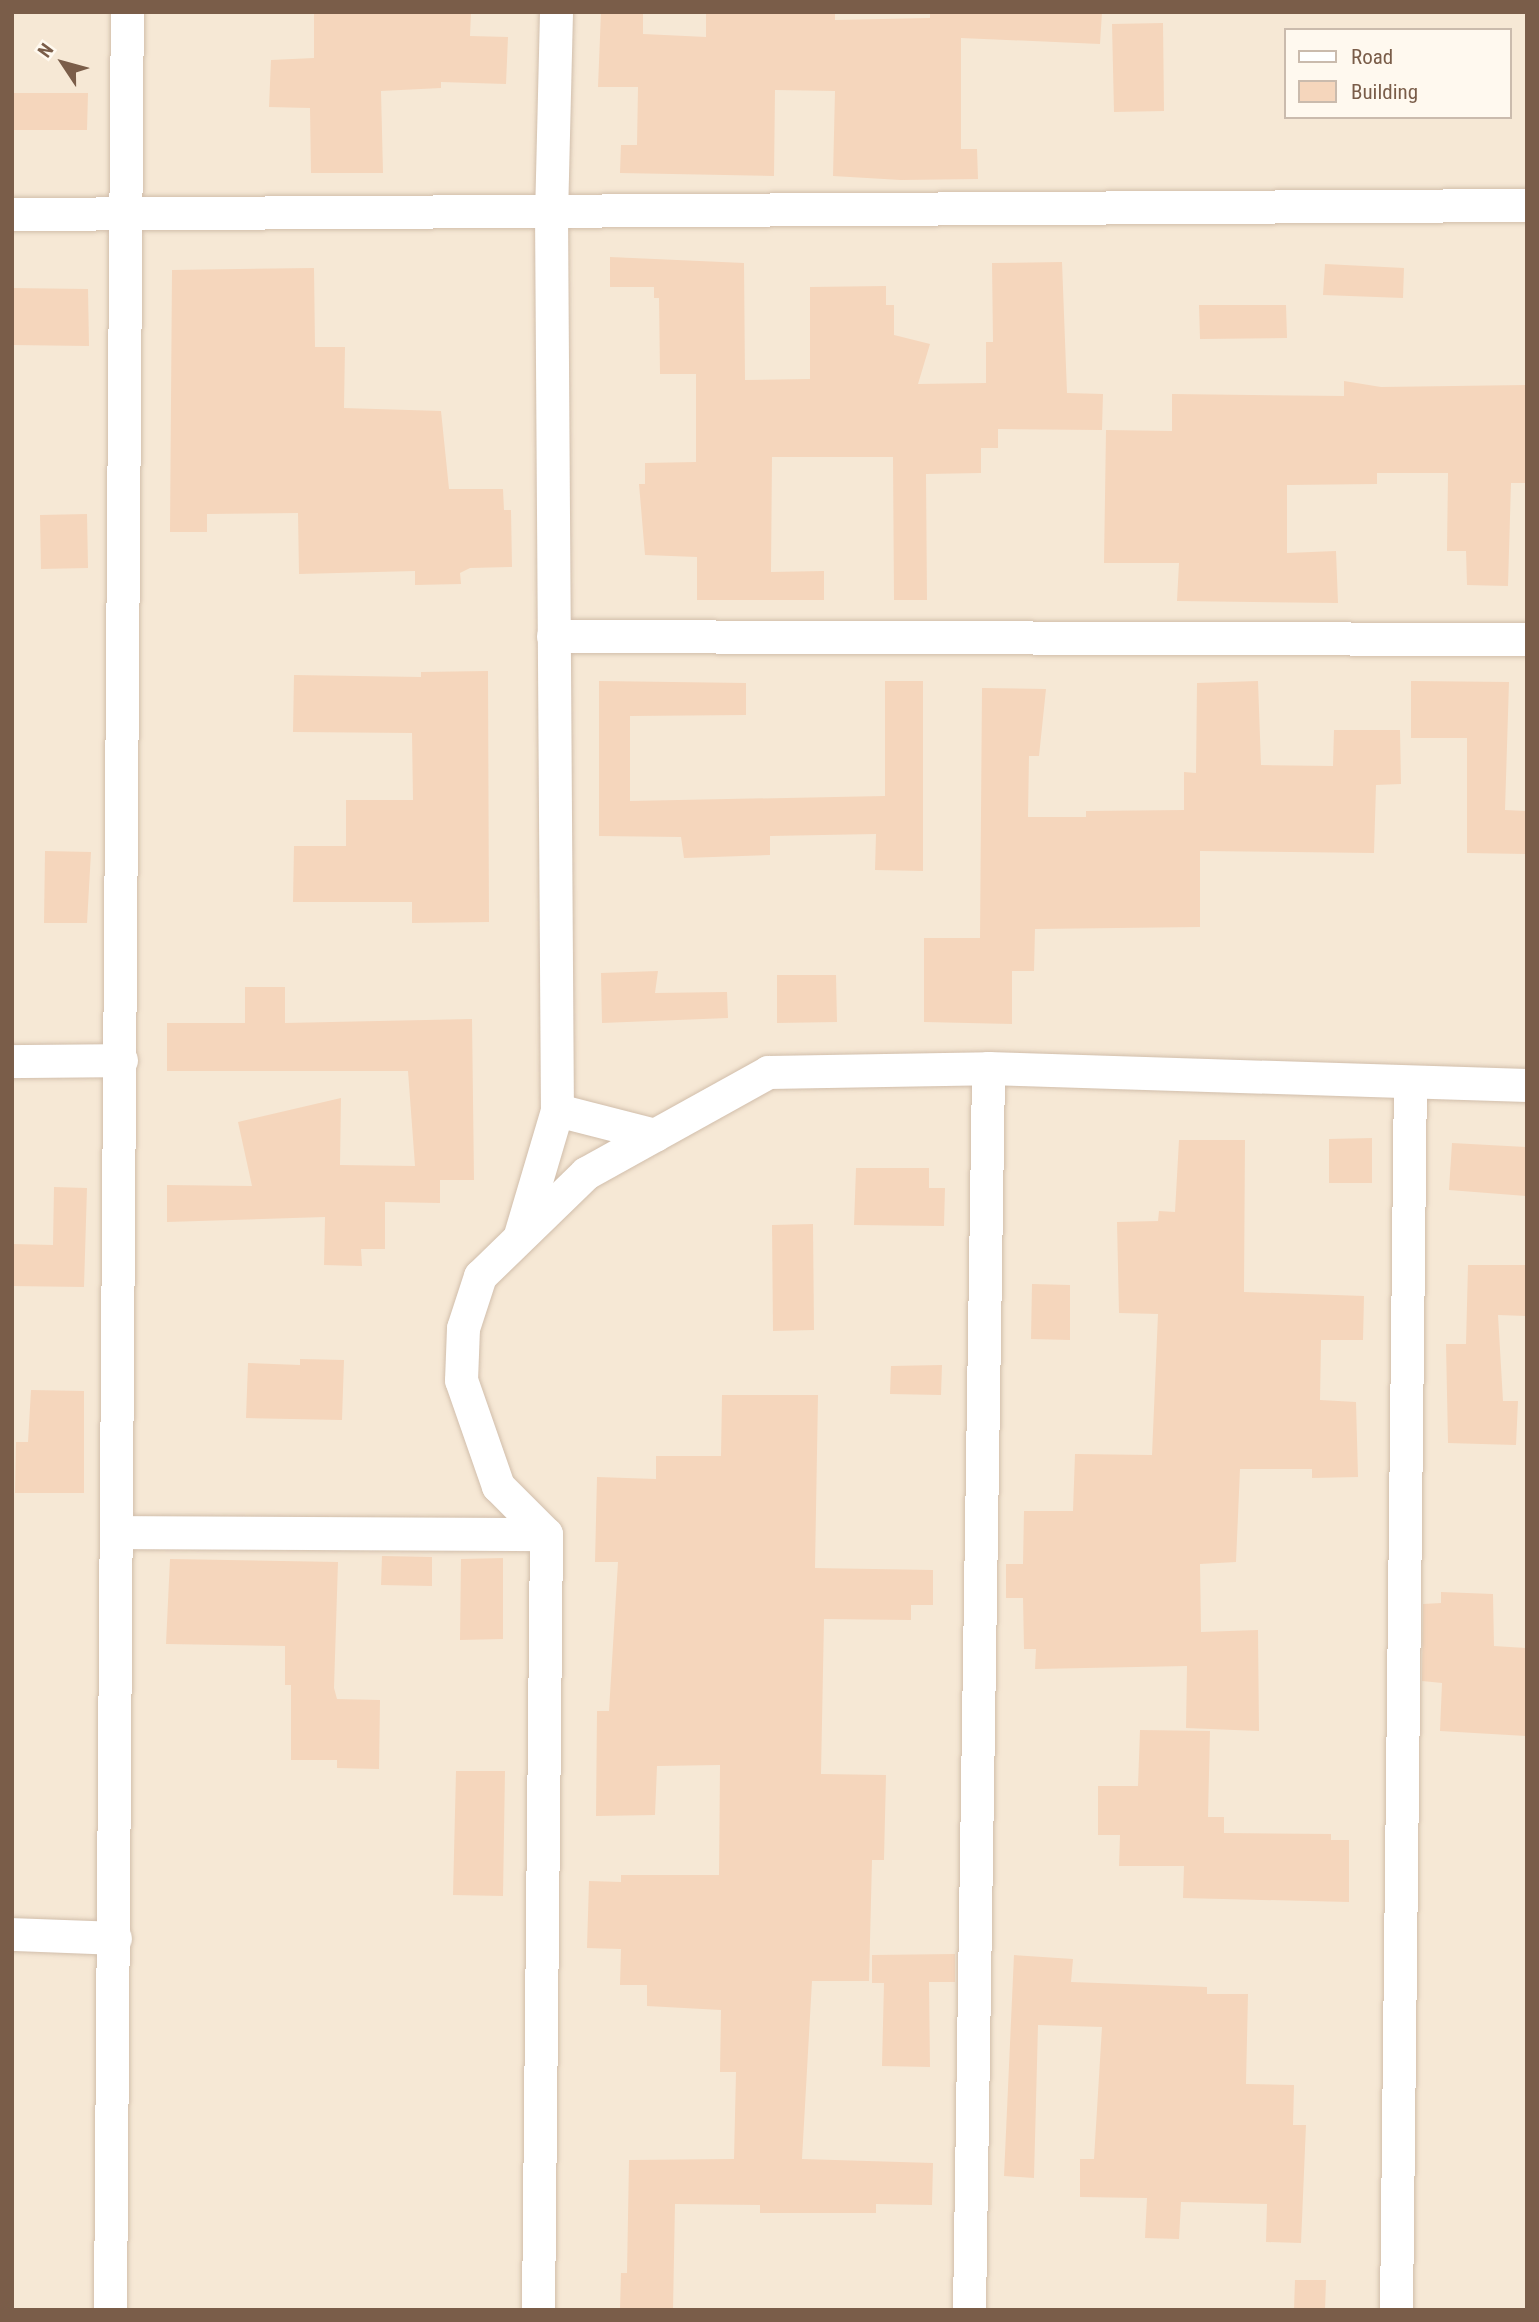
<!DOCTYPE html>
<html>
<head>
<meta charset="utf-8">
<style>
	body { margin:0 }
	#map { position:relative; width:1539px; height:2322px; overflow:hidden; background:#fef6e7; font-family:"Roboto Condensed",sans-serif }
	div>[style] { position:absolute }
	.residential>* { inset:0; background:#f6e8d5 }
	.building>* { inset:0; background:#f5d6bc }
	.roads { filter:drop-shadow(0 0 2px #d1beab) drop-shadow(0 0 2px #d1beab) }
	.street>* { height:33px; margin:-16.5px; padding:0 16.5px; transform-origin:16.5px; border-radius:16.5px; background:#fff }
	span { translate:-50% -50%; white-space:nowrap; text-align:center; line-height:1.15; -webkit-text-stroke:7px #fff9ef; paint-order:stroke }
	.frame { position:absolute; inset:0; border:14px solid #7a5d49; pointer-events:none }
	.legend { position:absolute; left:1284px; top:28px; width:228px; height:91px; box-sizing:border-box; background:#fff9ef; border:2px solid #cabbad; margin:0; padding:9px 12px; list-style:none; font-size:21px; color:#7a5d49 }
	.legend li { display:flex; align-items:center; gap:14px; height:35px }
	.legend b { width:35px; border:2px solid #cabbad }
	.north { position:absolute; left:28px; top:28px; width:70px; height:70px; -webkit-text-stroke:5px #fff9ef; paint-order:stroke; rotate:306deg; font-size:19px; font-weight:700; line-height:28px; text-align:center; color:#7a5d49 }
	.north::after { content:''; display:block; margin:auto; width:24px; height:32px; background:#7a5d49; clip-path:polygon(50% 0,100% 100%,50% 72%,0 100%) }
</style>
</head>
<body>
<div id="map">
	<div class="residential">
		<i style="clip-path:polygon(evenodd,12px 12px,1527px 12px,1527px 2310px,12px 2310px,12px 12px,1285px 30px,1509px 30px,1509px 117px,1285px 117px,1285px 30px)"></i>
	</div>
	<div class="building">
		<i style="clip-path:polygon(314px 12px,471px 12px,470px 36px,508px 37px,506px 84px,441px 82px,441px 88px,381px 91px,383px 173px,311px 173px,310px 108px,269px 107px,271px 60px,314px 58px)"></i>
		<i style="clip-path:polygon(601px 12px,643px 12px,643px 34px,706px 37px,706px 12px,835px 12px,835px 20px,930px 18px,930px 12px,1102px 12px,1100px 44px,961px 38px,961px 149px,977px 149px,978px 179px,901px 180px,833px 176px,835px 91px,775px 90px,774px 176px,620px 173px,621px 145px,637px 145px,638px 87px,598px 87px)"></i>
		<i style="clip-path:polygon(1163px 23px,1164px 111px,1114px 112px,1112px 24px)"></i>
		<i style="clip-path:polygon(12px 93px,88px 93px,87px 130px,12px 130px)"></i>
		<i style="clip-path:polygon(610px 257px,744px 263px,745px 380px,810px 379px,810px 287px,886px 286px,886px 305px,894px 305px,894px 335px,930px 344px,918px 384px,986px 383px,986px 342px,993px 342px,992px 263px,1062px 262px,1067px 393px,1103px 394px,1102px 430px,998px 429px,998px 448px,981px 448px,981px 473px,926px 474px,927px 600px,894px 600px,893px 457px,772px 457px,771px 572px,824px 571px,824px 600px,697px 600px,697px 557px,645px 555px,639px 484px,645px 484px,645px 463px,696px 462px,696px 374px,660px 374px,659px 298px,654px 298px,654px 287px,610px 287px)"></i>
		<i style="clip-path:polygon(1325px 264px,1404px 268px,1403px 298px,1323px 295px)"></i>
		<i style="clip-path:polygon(314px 268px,315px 347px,345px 347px,344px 408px,441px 411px,449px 489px,503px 489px,504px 510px,511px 510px,512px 567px,470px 568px,460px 573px,461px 584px,415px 585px,415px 571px,299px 574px,298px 513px,207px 514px,207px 532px,170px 532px,172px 270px)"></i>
		<i style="clip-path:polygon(12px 288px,88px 289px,89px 346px,12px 345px)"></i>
		<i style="clip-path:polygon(1199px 305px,1286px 305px,1287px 338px,1200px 339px)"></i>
		<i style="clip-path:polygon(1344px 381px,1381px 387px,1527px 385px,1527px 483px,1511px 483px,1508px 586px,1467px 585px,1466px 551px,1447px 551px,1448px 473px,1377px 473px,1377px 484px,1287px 485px,1287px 553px,1336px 551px,1338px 603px,1177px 601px,1179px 563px,1104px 563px,1106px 430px,1172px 431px,1172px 394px,1344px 396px)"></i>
		<i style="clip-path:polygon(87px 514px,88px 568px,41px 569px,40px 515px)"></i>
		<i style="clip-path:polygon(488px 671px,489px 922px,412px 923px,412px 902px,293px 902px,294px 846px,346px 846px,346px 800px,413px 800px,412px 733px,293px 732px,294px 675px,421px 677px,421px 672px)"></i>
		<i style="clip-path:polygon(599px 681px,746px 683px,746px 715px,630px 716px,630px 801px,885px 796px,885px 681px,923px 681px,923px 871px,875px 870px,876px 834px,770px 836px,770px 855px,684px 858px,681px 837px,599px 836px)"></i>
		<i style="clip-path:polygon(1258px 681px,1261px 765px,1333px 766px,1334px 730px,1400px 730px,1401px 784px,1376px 785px,1374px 853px,1200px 851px,1200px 927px,1035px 929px,1034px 971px,1012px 971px,1012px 1024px,924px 1022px,924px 938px,980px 938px,982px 688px,1046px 689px,1039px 756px,1029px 756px,1028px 817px,1086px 817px,1086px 811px,1184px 810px,1184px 772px,1196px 773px,1197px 683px)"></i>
		<i style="clip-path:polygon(1411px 681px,1509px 682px,1505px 810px,1527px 811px,1527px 854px,1467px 853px,1467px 738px,1411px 738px)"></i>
		<i style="clip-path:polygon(45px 851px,91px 852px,87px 923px,44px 923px)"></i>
		<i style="clip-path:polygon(658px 971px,655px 993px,727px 992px,728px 1018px,602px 1023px,601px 973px)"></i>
		<i style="clip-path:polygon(777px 975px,836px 975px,837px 1022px,777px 1023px)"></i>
		<i style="clip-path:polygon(245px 987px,285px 987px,285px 1023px,472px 1019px,474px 1180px,440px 1180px,440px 1203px,385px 1202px,385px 1249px,361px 1249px,362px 1266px,324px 1265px,325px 1217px,167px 1222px,167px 1185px,252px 1186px,238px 1122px,341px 1098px,340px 1165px,415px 1166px,408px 1071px,167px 1071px,167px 1023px,245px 1023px)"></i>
		<i style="clip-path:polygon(1372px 1138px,1372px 1183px,1329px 1183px,1329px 1139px)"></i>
		<i style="clip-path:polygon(1179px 1140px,1245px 1140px,1244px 1292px,1364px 1296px,1363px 1340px,1321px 1340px,1320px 1400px,1356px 1402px,1358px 1477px,1312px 1478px,1312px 1469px,1240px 1469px,1236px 1562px,1200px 1564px,1201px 1632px,1258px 1630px,1259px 1731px,1186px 1728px,1187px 1666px,1035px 1669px,1036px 1649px,1024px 1649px,1023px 1598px,1006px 1598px,1006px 1564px,1023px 1564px,1024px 1511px,1073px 1511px,1075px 1454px,1152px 1455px,1158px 1314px,1119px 1313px,1117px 1222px,1158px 1221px,1159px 1211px,1175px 1212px)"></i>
		<i style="clip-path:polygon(1452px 1143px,1527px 1147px,1527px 1196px,1449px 1190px)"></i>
		<i style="clip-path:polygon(856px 1168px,929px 1168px,929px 1188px,945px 1188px,944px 1226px,854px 1225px)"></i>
		<i style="clip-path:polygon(54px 1187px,87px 1188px,84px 1287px,12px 1286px,12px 1244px,53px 1245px)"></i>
		<i style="clip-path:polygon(813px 1224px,814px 1330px,773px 1331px,772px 1225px)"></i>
		<i style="clip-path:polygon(1468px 1265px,1527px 1265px,1527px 1316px,1498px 1315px,1503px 1401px,1518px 1401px,1516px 1445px,1448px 1443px,1446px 1344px,1466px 1344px)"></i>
		<i style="clip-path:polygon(1032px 1284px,1070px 1285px,1070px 1340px,1031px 1339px)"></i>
		<i style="clip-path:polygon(300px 1359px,344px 1360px,342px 1420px,246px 1418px,248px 1363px,300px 1365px)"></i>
		<i style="clip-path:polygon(942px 1365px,941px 1395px,890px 1394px,891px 1366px)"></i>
		<i style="clip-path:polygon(31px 1390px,84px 1391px,84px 1493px,15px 1493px,16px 1442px,28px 1442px)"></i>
		<i style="clip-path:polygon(722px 1395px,818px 1395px,815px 1568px,933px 1570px,933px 1605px,911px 1605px,911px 1620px,824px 1619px,821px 1774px,886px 1775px,884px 1860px,872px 1860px,869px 1981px,812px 1981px,802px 2159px,933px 2163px,932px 2205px,876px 2204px,876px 2213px,760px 2213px,760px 2205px,675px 2204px,673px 2310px,620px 2310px,621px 2273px,627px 2273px,629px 2160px,734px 2159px,736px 2072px,720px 2072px,721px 2010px,647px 2006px,647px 1985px,620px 1985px,621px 1949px,587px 1948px,589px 1881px,621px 1882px,621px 1875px,719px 1875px,720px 1765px,657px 1766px,655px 1815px,596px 1816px,597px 1711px,609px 1711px,618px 1562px,595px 1562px,597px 1477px,656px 1479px,656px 1456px,721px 1456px)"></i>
		<i style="clip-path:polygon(382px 1556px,432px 1557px,432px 1586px,381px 1585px)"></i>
		<i style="clip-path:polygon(503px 1558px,503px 1639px,460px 1640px,461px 1559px)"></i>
		<i style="clip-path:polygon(170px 1559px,338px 1562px,334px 1688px,337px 1699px,380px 1700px,379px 1769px,337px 1768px,337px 1760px,291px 1760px,291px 1685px,285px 1685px,285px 1646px,166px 1644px)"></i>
		<i style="clip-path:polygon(1441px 1592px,1493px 1594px,1494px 1646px,1527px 1648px,1527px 1736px,1440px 1731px,1442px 1683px,1422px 1681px,1423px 1604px,1441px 1603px)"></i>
		<i style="clip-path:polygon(1140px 1730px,1210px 1731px,1208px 1817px,1224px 1817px,1224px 1833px,1331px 1834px,1331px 1840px,1349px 1840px,1349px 1902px,1183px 1898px,1184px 1866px,1119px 1866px,1120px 1835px,1098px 1835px,1098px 1786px,1138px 1786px)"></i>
		<i style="clip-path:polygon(456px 1771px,505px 1771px,503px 1896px,453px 1895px)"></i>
		<i style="clip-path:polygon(955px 1954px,955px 1982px,929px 1982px,930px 2067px,882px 2066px,884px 1983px,872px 1983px,872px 1955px)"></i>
		<i style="clip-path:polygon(1014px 1955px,1073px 1959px,1071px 1982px,1207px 1987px,1207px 1994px,1248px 1994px,1246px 2084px,1294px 2085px,1293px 2125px,1306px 2125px,1301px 2243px,1266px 2242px,1267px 2204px,1181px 2202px,1179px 2239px,1145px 2238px,1147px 2198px,1080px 2197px,1080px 2159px,1094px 2159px,1102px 2027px,1038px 2025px,1034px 2178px,1004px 2176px)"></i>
		<i style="clip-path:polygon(1295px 2280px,1326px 2280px,1325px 2310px,1294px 2310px)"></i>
	</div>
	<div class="roads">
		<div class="street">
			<i style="left:556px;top:12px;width:200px;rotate:91.4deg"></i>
			<i style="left:551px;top:212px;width:898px;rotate:89.62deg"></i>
			<i style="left:557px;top:1110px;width:101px;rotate:14.3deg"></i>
			<i style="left:12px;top:214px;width:1515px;rotate:-0.34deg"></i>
			<i style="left:553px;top:636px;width:974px;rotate:0.18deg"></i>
			<i style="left:12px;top:1061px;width:109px;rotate:-0.5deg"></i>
			<i style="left:520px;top:1235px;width:130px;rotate:-73.5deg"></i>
			<i style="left:119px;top:1532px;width:427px;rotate:0.3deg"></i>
			<i style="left:12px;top:1934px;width:103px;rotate:2.2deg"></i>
			<i style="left:110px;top:2310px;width:2298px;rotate:-89.58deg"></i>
			<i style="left:538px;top:2310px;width:776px;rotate:-89.41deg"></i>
			<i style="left:546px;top:1534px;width:68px;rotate:-135deg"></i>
			<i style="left:498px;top:1486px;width:112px;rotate:-109.2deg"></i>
			<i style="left:461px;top:1380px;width:52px;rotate:-87.8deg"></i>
			<i style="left:463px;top:1328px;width:55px;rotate:-71.9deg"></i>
			<i style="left:480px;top:1276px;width:148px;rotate:-44.2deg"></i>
			<i style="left:586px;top:1173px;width:208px;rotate:-29deg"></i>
			<i style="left:768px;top:1072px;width:220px;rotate:-1deg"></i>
			<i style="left:988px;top:1068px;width:539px;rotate:1.81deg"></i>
			<i style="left:969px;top:2310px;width:1242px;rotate:-89.12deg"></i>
			<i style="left:1396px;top:2310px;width:1227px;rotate:-89.35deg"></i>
		</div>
	</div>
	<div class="frame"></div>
	<ul class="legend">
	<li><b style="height:9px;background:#fff"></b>Road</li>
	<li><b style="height:19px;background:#f5d6bc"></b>Building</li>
	</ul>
	<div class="north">N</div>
</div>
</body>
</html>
